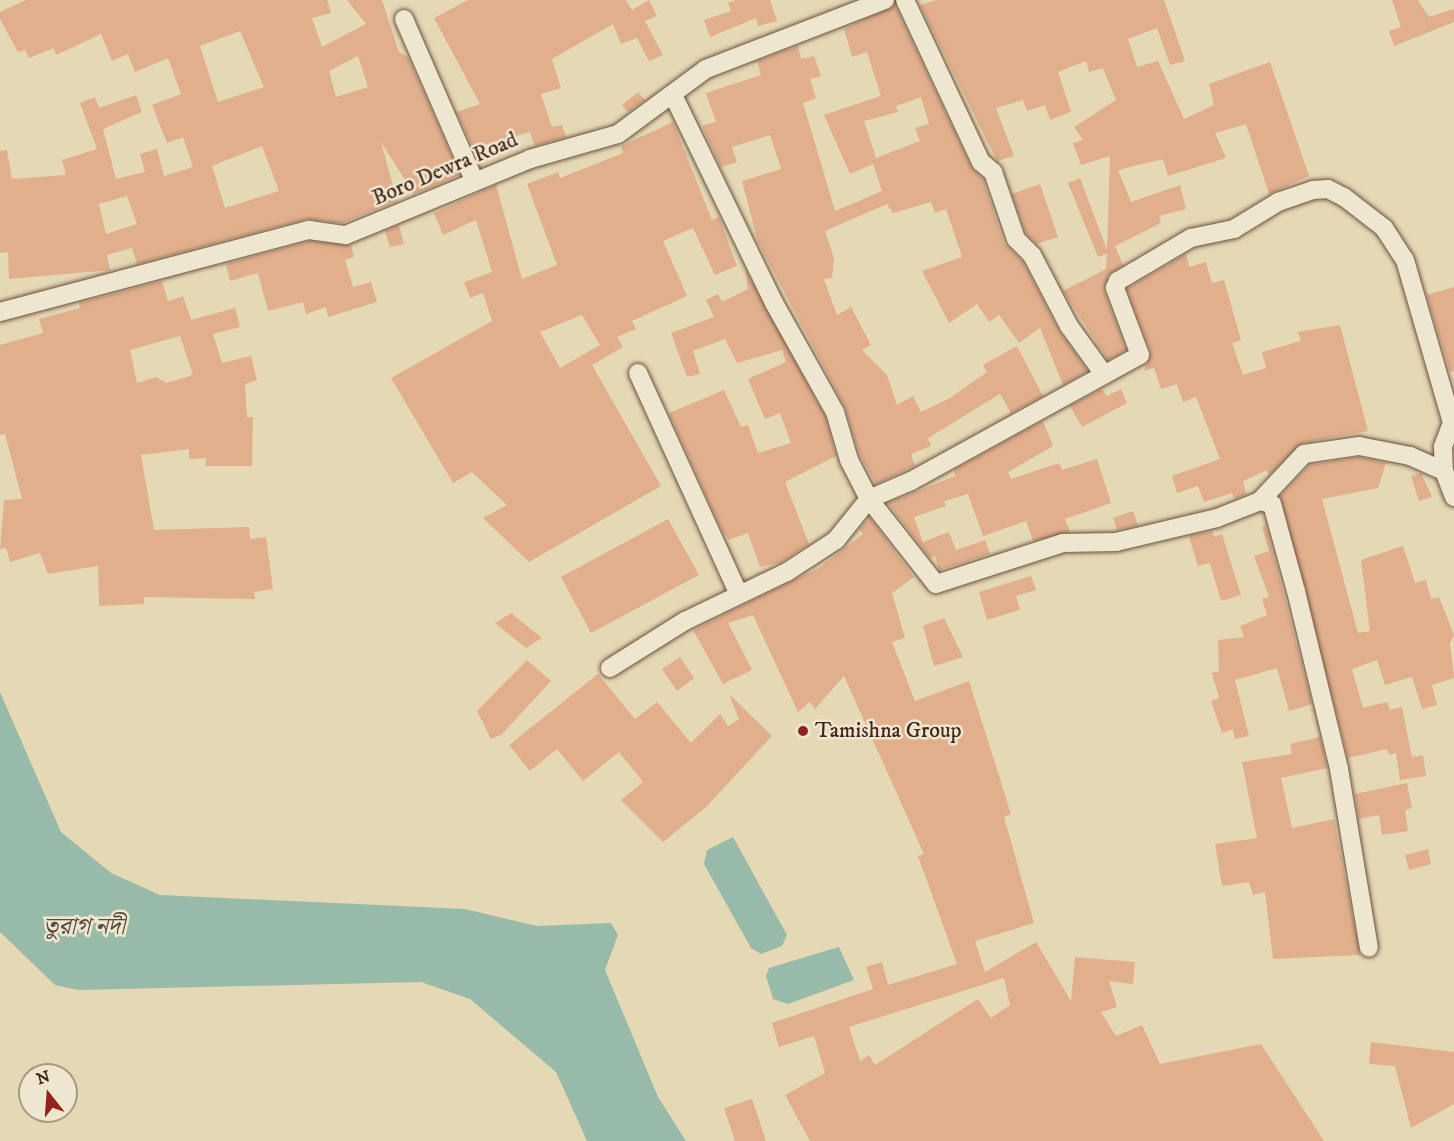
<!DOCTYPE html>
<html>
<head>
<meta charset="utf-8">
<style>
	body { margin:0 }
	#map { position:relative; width:1454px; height:1141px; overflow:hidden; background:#e5d8b5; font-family:"IM FELL DW Pica","Noto Serif Bengali",serif }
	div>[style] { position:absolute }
	.water>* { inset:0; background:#97bba8 }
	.building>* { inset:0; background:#e1af8c }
	.roads { filter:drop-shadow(0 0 2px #6c513f) drop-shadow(0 0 2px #6c513f) }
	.minor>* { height:18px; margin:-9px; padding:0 9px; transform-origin:9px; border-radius:9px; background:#eee6cf }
	.dots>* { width:16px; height:16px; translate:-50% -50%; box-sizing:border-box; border:3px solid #eee6cf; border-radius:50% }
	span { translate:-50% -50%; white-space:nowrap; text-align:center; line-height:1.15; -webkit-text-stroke:5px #eee6cf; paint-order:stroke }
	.street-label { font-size:22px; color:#432418 }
	.poi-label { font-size:22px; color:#432418 }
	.left { translate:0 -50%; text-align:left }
	.water-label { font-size:24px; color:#584a3c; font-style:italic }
	.north { position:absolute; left:18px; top:1063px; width:60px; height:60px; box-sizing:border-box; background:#eee6cf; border:2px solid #aa9886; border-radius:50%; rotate:343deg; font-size:16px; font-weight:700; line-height:24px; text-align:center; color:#432418 }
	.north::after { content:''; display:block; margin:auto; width:21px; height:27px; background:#8f2418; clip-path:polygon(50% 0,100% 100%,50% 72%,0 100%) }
</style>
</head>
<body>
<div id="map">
	<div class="water">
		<i style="clip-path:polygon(0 692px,61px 832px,111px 873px,160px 895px,465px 909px,537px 926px,611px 923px,618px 935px,605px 970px,658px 1097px,686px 1141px,587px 1141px,556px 1072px,470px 999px,421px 982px,78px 990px,55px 985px,0 932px)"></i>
		<i style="clip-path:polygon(733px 837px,787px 935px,782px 946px,761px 954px,751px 948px,704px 864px,707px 850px)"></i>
		<i style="clip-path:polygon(839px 947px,854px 980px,788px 1004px,773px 999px,766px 976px,769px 968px)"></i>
	</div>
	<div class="building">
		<i style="clip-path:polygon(evenodd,26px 0,327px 0,331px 13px,312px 18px,322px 47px,366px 24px,347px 0,382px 0,399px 52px,408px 57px,460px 175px,414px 194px,381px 142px,397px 201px,342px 223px,306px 219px,137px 264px,132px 248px,107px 255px,110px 270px,9px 279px,8px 252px,0 253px,0 151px,7px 150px,12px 179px,66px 175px,62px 160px,97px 149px,80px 103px,95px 97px,99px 108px,136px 95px,142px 112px,103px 129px,116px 179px,145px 172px,140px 154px,157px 149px,164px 176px,193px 167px,183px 137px,167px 143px,152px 105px,181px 94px,168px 58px,135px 72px,128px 54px,112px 61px,101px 34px,56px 55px,54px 48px,29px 58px,25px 50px,18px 52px,0 19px,0 12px,26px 0,240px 31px,264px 87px,218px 102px,200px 46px,240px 31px,26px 0,358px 56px,368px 87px,336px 97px,329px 71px,358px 56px,26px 0,262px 146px,279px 191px,225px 208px,212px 166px,262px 146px,26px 0,127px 196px,137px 224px,106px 234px,99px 204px,127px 196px)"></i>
		<i style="clip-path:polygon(468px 0,626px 0,632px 10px,649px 0,657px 16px,645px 21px,663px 55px,649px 61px,637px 38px,621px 44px,613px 24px,552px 59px,561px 88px,541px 94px,552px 127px,562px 125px,566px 137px,535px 146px,530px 132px,473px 148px,457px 112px,480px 104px,434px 18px)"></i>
		<i style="clip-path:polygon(736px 0,770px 0,777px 21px,758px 26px,756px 18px,710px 37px,704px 20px,731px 11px,728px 3px)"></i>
		<i style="clip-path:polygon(936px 0,1164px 0,1185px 61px,1170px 65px,1157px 28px,1128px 39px,1137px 67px,1158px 61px,1184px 119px,1214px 105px,1209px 84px,1270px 62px,1309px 176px,1269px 194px,1246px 124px,1215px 133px,1226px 158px,1168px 176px,1163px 159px,1118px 170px,1131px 202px,1180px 185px,1186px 209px,1159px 216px,1161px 223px,1115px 246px,1123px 265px,1108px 276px,1104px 291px,1126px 350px,1108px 360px,1063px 291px,1106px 269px,1107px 254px,1098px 257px,1068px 183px,1080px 178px,1107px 250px,1110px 156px,1081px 165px,1073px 143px,1083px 140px,1074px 127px,1116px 100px,1103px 68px,1089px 72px,1086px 61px,1058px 72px,1071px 112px,1050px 120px,1045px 105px,1027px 111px,1023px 100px,996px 108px,1014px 156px,997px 161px,920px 5px)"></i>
		<i style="clip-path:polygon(1392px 0,1418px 0,1429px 17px,1454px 9px,1454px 22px,1394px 46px,1389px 31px,1401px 27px)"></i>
		<i style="clip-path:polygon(evenodd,895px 5px,971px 167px,983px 179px,1004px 243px,1023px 262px,1059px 331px,1088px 371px,1063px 385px,1040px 328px,1019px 343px,999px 315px,989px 322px,977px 304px,949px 323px,922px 271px,962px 257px,946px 209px,935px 213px,931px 202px,893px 213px,887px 204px,825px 231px,834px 258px,832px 278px,824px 279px,837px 315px,851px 307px,871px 345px,862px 350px,887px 375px,897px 405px,913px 396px,921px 412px,950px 398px,987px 372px,983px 365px,1017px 346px,1043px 396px,1011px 413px,1000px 394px,928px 438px,931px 446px,911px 454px,915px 466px,876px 484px,860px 456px,845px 407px,758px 242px,742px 181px,781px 169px,770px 135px,732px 147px,737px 162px,721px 167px,702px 126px,716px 122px,706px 93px,761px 75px,757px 61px,798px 46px,801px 59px,814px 56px,821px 76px,810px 79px,816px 98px,803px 103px,835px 211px,882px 191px,873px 164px,850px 174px,824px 115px,881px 96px,867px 52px,852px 57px,844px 29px,895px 5px,921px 97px,929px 124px,915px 128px,920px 141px,876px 158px,864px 121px,898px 112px,896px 106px,921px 97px)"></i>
		<i style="clip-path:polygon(638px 92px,645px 100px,628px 112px,622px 105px)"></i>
		<i style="clip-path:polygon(evenodd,673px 122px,712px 220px,719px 217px,737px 266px,715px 275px,693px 228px,663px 241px,687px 296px,632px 321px,636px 329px,617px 337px,623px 347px,592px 365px,661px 486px,529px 562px,483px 518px,507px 505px,472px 472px,453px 483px,391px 378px,492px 321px,483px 293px,470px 298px,464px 282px,492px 272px,476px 220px,443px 235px,434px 213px,496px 185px,522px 279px,557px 265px,527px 184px,558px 172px,560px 178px,623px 153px,621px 146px,673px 122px,582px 315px,600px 345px,560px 368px,540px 332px,582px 315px)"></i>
		<i style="clip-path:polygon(1040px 184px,1058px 237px,1037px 244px,1026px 233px,1012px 194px)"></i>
		<i style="clip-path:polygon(399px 225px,404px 244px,390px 247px,385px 231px)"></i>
		<i style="clip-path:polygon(310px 241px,351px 245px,354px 257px,345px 260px,353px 287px,371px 282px,377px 302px,328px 317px,326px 307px,306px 314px,303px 302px,268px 311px,258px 273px,230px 281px,226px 264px)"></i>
		<i style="clip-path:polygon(1186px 254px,1189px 267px,1206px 262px,1212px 283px,1224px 280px,1241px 340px,1232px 343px,1243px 375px,1266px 368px,1262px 352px,1301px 341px,1298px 332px,1340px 325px,1368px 431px,1302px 443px,1269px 475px,1267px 470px,1243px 481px,1246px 494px,1235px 499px,1232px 493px,1204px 502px,1198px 486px,1177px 493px,1172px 476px,1220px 459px,1196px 397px,1183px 402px,1177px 384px,1161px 389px,1154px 368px,1144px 371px,1151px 352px,1127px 289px)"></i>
		<i style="clip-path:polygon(745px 269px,825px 416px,836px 456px,785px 482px,809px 544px,780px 563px,760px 567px,748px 533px,729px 540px,722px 530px,669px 413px,724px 390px,741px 427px,748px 425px,758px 453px,791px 443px,780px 413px,765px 419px,748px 379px,786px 362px,782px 350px,737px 363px,725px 339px,693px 351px,700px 374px,687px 377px,671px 333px,714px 317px,706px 300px,718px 294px,722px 302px,748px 289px)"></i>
		<i style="clip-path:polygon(evenodd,162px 281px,168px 301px,183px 296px,191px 320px,235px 308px,240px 327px,213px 334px,222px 363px,251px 356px,257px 380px,245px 384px,247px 417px,253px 417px,252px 466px,206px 466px,206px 458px,189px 459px,189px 449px,141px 455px,154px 530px,249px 527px,250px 539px,266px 537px,273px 589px,254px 592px,255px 599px,144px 597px,144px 604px,99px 606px,98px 566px,48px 574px,40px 553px,10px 562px,6px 548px,0 549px,4px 500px,22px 499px,5px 434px,0 435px,0 345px,43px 333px,39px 319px,80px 308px,79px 303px,162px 281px,180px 336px,193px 375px,166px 383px,156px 377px,137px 383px,130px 350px,180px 336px)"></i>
		<i style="clip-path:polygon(1454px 287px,1454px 371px,1450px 372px,1427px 295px)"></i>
		<i style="clip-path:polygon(1102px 389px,1107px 396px,1121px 389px,1127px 403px,1082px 427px,1070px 406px)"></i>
		<i style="clip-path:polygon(1043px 421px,1053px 446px,1008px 472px,1011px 479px,1059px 463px,1062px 470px,1097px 459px,1111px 503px,1065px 519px,1070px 532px,1033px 541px,1026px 521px,983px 536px,968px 494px,944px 501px,946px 506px,914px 517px,923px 542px,949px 532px,956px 550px,985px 540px,990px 554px,939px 570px,935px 556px,930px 558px,888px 503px,955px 476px,954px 470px)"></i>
		<i style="clip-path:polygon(1359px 457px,1386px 463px,1378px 488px,1322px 499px,1358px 633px,1370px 631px,1361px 560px,1403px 546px,1415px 583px,1426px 580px,1431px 599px,1439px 597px,1454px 635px,1450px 643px,1454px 678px,1432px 685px,1437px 705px,1422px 709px,1412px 677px,1385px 685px,1377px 660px,1352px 669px,1363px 708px,1387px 702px,1390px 710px,1402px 707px,1412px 757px,1423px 755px,1426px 776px,1400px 780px,1396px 753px,1389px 755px,1387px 749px,1348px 758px,1280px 496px,1310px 465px)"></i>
		<i style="clip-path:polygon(1421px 473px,1432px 497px,1419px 501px,1411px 476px)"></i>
		<i style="clip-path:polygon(1133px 511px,1138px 525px,1117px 530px,1113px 518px)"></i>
		<i style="clip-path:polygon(evenodd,870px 518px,914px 577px,892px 593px,905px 638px,892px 642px,915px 701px,969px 681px,1011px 814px,1004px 817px,1034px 923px,975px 941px,985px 972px,1036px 942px,1071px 1001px,1075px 957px,1135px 962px,1133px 984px,1109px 981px,1117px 1007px,1101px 1012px,1116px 1036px,1142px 1025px,1160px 1064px,1261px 1044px,1324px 1141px,810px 1141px,785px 1095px,825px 1073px,814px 1036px,779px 1047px,772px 1023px,873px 989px,866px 967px,882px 962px,888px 985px,957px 964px,918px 856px,924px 854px,844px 676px,815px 709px,810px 702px,798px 712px,753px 615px,728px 623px,752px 670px,723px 684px,693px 630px,819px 568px,863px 534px,859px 529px,870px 518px,1004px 978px,1010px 1005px,991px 1018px,978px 999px,875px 1065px,869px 1055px,860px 1061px,849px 1027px,1004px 978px)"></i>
		<i style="clip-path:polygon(668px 519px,699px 575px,591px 633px,561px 577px)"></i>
		<i style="clip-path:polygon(1266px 525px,1312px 704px,1289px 711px,1277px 668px,1235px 680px,1249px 736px,1235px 739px,1233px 729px,1222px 733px,1211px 701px,1219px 698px,1212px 673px,1219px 671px,1218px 640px,1244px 637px,1240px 626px,1267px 615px,1262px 599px,1269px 597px,1254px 556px,1269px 551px,1262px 527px)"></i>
		<i style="clip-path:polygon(1212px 531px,1214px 537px,1222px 534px,1241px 595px,1221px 601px,1210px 563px,1198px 566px,1189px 536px)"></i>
		<i style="clip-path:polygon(1031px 576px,1036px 590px,1016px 596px,1020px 610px,987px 620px,979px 592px)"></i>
		<i style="clip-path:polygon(511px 613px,542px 638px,526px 648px,495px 623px)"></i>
		<i style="clip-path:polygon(944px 618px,963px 657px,934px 666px,923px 626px)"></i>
		<i style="clip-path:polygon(680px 657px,694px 678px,677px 691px,662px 669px)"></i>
		<i style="clip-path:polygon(527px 660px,551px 681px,501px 735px,491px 739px,477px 711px)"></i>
		<i style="clip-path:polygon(598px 674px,635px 719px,657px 702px,691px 743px,720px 714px,728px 726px,739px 719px,729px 694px,772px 736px,706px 807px,663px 842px,621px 800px,643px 782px,619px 752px,583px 781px,557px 749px,530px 771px,509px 745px)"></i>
		<i style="clip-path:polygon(1320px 737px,1327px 768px,1281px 778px,1292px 828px,1334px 819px,1360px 955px,1273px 959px,1265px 892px,1253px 895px,1249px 882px,1222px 886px,1215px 844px,1257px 838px,1242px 762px,1292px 754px,1290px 744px)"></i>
		<i style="clip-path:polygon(1407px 783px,1412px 808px,1405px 810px,1408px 831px,1382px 835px,1379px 815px,1359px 819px,1355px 794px)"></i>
		<i style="clip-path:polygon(1428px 849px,1431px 864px,1409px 870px,1405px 855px)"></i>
		<i style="clip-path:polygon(1371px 1042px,1454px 1052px,1454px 1104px,1411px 1128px,1395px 1066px,1369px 1064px)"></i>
		<i style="clip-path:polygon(752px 1099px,766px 1141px,735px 1141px,724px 1108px)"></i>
	</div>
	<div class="roads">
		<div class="minor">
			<i style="left:905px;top:0;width:179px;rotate:64.9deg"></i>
			<i style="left:981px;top:162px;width:16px;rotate:40deg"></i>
			<i style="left:993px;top:172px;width:71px;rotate:71.1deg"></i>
			<i style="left:1016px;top:239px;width:23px;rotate:45deg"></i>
			<i style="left:1032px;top:255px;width:80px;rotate:62.5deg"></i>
			<i style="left:1069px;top:326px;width:58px;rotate:54.1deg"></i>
			<i style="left:404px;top:19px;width:176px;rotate:66.5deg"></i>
			<i style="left:673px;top:95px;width:231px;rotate:64.1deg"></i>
			<i style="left:774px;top:303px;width:125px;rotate:60.8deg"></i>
			<i style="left:835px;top:412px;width:50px;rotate:73.7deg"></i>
			<i style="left:849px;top:460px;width:44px;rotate:62.9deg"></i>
			<i style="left:869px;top:499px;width:108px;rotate:51.8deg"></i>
			<i style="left:936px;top:584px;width:133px;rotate:-17.9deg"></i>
			<i style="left:1063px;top:543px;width:53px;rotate:-1.1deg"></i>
			<i style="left:1116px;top:542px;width:104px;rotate:-13.4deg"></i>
			<i style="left:1217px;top:518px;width:46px;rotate:-21.6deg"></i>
			<i style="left:1260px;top:501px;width:64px;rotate:-46.9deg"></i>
			<i style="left:1304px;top:454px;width:56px;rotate:-8.3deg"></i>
			<i style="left:1359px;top:446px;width:52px;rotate:11.1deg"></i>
			<i style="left:1410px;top:456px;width:37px;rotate:24deg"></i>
			<i style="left:1444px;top:471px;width:28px;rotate:69deg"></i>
			<i style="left:0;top:312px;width:320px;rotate:-14.9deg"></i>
			<i style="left:309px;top:230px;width:37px;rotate:8deg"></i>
			<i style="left:346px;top:235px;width:199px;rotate:-22.4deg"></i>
			<i style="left:530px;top:159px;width:91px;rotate:-15.9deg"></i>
			<i style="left:618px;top:134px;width:109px;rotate:-36.5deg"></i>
			<i style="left:706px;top:69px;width:192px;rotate:-21.1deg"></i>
			<i style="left:638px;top:373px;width:241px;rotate:65.5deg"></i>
			<i style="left:1260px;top:501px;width:12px;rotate:14deg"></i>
			<i style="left:1272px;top:504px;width:90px;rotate:74.6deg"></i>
			<i style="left:1296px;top:591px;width:183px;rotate:76.4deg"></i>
			<i style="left:1339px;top:769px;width:181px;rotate:80.5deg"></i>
			<i style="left:610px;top:668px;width:89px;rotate:-32.1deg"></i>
			<i style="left:685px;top:621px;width:113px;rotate:-25.7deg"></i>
			<i style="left:787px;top:572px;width:59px;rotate:-33.1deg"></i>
			<i style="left:836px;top:540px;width:53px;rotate:-51.2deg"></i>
			<i style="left:869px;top:499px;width:46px;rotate:-23.2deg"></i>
			<i style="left:911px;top:481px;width:261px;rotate:-28.8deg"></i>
			<i style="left:1140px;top:355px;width:72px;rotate:-110.5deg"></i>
			<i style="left:1115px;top:288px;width:8px;rotate:-67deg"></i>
			<i style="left:1118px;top:281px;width:85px;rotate:-30.5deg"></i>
			<i style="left:1191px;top:238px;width:44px;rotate:-11.8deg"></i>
			<i style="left:1234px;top:229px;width:52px;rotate:-31.5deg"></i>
			<i style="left:1278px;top:202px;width:37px;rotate:-19deg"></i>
			<i style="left:1313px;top:190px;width:15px;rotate:-4deg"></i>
			<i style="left:1328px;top:189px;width:18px;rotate:27deg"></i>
			<i style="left:1344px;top:197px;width:51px;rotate:37.8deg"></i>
			<i style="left:1384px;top:228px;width:38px;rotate:57deg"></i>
			<i style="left:1405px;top:260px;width:170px;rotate:73.9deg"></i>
			<i style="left:1452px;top:423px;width:26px;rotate:111deg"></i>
			<i style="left:1443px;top:447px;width:24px;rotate:88deg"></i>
		</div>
	</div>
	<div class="dots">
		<i style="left:803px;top:731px;background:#8f2418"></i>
	</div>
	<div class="street-label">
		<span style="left:445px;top:169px;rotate:-23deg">Boro Dewra Road</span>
	</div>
	<div class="poi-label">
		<span class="left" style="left:815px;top:731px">Tamishna Group</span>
	</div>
	<div class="water-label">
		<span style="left:84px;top:928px">তুরাগ নদী</span>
	</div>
	<div class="north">N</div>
</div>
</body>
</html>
